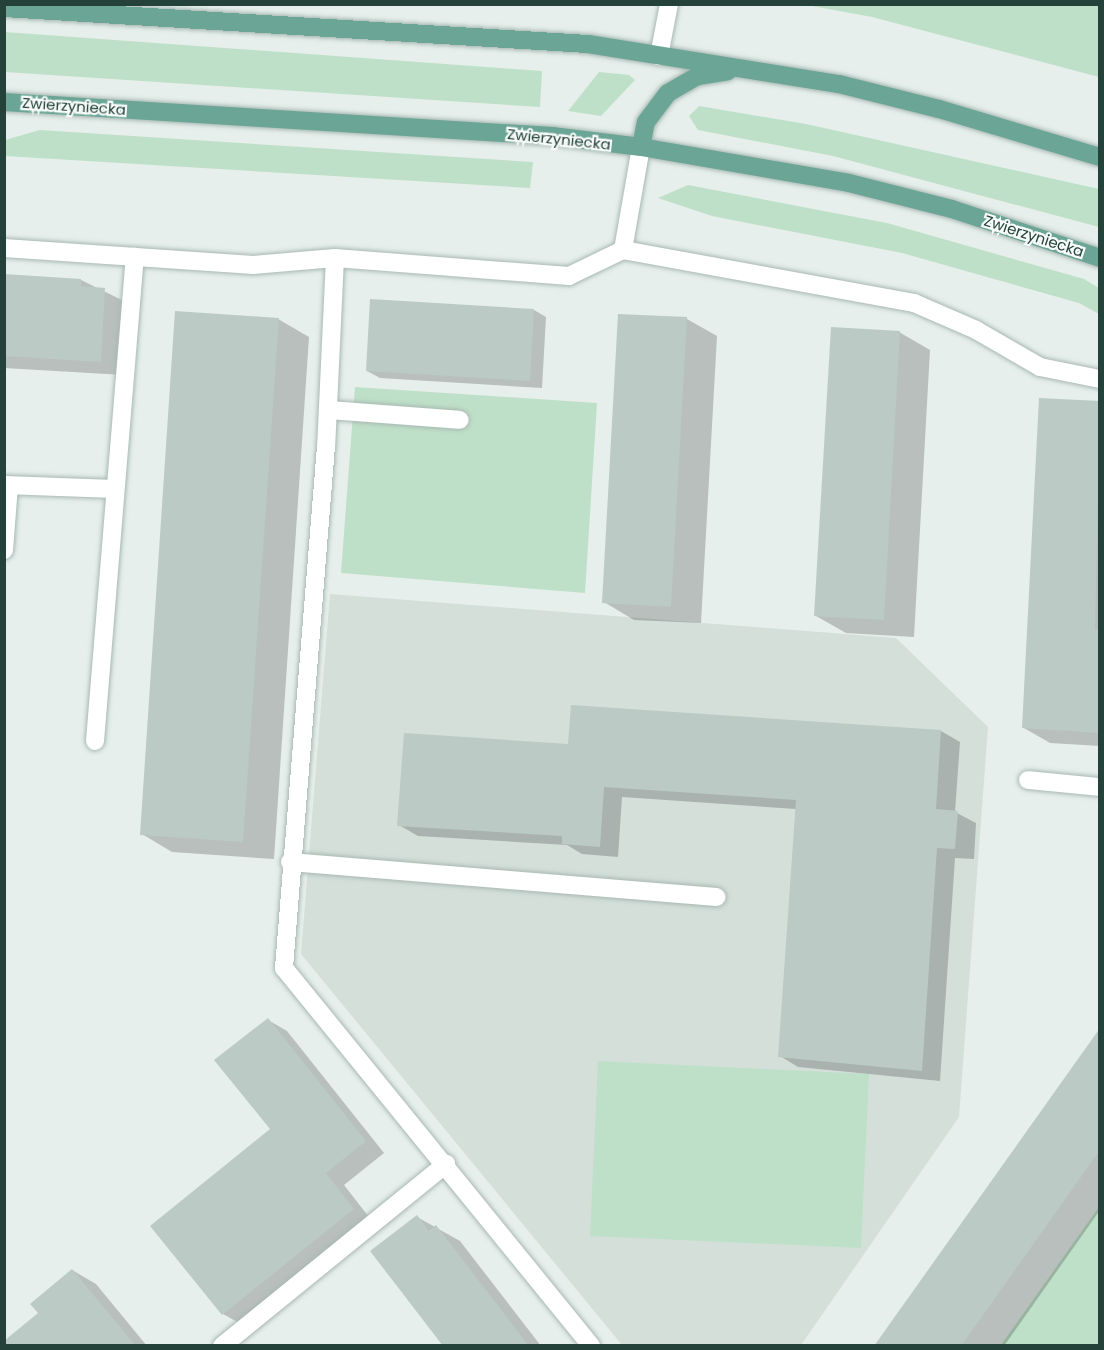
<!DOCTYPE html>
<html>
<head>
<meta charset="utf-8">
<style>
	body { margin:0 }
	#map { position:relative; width:1104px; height:1350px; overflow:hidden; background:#e6efeb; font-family:Poppins,sans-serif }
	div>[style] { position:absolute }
	.built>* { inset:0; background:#d4dfda }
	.green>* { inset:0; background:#bfe0c8 }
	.shadow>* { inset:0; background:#0003 }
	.building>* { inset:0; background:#bbcac4 }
	.roads { filter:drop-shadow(0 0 2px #a8b8b2) drop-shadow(0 0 2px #a8b8b2) }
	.minor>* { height:18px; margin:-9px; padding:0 9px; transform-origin:9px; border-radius:9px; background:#fff }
	.major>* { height:18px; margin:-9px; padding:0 9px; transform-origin:9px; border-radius:9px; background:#6aa596 }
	span { translate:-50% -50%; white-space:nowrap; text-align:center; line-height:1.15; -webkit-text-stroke:4.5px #f7fbf9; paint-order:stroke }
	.street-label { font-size:15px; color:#24423a }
	.frame { position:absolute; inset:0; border:6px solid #24423a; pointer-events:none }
</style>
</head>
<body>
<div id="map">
	<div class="built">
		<i style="clip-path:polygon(330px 594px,896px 638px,988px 727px,959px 1117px,801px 1345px,622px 1345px,301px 954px)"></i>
	</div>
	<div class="green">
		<i style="clip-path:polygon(807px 5px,1099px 5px,1099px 77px,872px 17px)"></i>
		<i style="clip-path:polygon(5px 32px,542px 71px,540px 107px,5px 72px)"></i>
		<i style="clip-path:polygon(599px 72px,629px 75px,635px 80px,601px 116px,568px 111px)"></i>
		<i style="clip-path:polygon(699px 106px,806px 124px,1099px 189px,1099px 227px,833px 156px,698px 130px,689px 116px)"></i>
		<i style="clip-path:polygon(40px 130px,286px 146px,533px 162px,530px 188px,5px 156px,5px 140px)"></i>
		<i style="clip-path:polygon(688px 185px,887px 223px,1084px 279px,1099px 288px,1099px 314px,1079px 303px,902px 253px,712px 216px,658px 198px)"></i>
		<i style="clip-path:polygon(355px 387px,597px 403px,585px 593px,341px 573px)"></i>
		<i style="clip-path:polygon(598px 1061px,869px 1074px,861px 1248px,590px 1236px)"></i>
		<i style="clip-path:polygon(1099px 1207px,1099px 1345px,1001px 1345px)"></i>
	</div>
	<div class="shadow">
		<i style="clip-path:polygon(4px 275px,81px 280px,128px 303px,124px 375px,4px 368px)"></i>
		<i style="clip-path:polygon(534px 310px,546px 317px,542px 388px,380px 378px,367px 371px)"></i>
		<i style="clip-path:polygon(620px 315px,687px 319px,717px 336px,701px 623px,634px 620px,604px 602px)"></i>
		<i style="clip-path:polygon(278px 319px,309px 337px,274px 859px,172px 852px,142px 834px)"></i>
		<i style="clip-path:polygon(899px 332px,930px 350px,914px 637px,846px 633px,816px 616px)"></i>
		<i style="clip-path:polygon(1100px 403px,1100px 746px,1050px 743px,1024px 728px)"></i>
		<i style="clip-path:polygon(573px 707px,941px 731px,960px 742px,955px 812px,976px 823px,974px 859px,955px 858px,940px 1081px,798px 1067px,780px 1056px,796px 809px,622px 797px,618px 857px,582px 854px,567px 845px,418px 836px,399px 825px,570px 745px)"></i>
		<i style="clip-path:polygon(268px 1020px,287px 1031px,384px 1153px,344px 1185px,372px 1221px,243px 1325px,223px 1314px,272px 1129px)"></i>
		<i style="clip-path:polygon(1100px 1031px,1100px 1210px,1004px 1346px,876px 1346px)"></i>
		<i style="clip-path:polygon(417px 1217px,460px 1241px,541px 1346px,445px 1346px)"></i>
		<i style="clip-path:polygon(72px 1270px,96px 1284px,147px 1346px,4px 1346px,40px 1314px)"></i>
	</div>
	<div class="building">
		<i style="clip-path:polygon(4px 274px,81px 279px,81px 286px,105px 288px,101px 362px,4px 356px)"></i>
		<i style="clip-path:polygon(370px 299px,534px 309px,530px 381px,366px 371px)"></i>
		<i style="clip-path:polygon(175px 311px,279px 318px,243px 842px,140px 835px)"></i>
		<i style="clip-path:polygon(618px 314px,687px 317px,671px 607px,602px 603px)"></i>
		<i style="clip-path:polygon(831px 327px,900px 331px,884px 620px,814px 616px)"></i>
		<i style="clip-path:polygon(1039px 398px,1100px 401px,1095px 629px,1100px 630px,1100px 733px,1022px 728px)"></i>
		<i style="clip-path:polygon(571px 705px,941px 730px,936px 809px,958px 811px,955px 849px,937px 848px,922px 1071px,778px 1057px,796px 800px,604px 787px,600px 847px,562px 844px,562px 836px,397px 826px,404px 733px,568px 744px)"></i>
		<i style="clip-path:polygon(268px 1018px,366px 1141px,326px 1173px,354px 1209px,222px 1315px,150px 1226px,270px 1129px,214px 1060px)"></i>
		<i style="clip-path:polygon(1100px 1028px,1100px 1150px,961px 1346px,874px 1346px)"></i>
		<i style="clip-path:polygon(417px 1215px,429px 1231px,436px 1225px,529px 1346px,443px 1346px,370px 1251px)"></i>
		<i style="clip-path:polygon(72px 1269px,136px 1346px,4px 1346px,4px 1341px,38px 1313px,30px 1304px)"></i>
	</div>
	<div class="roads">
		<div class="minor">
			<i style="left:659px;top:56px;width:53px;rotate:-79.1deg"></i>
			<i style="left:4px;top:248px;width:250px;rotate:3.9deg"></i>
			<i style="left:253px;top:265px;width:82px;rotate:-4.9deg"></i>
			<i style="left:335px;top:258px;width:235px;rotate:4.4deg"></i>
			<i style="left:569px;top:276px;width:60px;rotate:-25.7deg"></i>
			<i style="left:623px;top:250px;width:296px;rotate:10.3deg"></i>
			<i style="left:914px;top:303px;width:68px;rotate:23.5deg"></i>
			<i style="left:976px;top:330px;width:74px;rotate:30deg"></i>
			<i style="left:1040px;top:367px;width:61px;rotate:11.3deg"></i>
			<i style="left:623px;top:250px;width:105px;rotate:-80.1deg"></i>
			<i style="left:335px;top:258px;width:188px;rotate:92.7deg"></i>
			<i style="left:326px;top:446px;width:524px;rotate:94.6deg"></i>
			<i style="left:284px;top:968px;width:487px;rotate:50.9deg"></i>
			<i style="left:328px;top:410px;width:132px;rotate:4.3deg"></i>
			<i style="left:4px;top:485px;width:111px;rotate:2.1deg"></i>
			<i style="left:4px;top:550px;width:65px;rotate:-85.6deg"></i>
			<i style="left:95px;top:741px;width:486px;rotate:-85.3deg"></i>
			<i style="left:1028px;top:780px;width:72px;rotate:5.6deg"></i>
			<i style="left:290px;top:862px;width:428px;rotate:4.7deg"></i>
			<i style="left:222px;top:1346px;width:289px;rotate:-39.1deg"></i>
		</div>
		<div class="major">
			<i style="left:4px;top:8px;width:585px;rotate:3.53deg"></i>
			<i style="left:588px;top:44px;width:254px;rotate:9.1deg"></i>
			<i style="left:839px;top:84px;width:103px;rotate:14deg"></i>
			<i style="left:939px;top:109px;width:168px;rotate:16.6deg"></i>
			<i style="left:4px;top:102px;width:549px;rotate:3.55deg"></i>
			<i style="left:552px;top:136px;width:90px;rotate:7deg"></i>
			<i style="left:641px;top:147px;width:211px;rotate:9.8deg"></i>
			<i style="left:849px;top:183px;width:106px;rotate:14.2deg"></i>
			<i style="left:952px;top:209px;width:156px;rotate:18.3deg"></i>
			<i style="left:641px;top:147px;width:25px;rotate:-79deg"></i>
			<i style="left:646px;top:122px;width:36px;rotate:-53deg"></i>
			<i style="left:668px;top:93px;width:34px;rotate:-30deg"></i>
			<i style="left:698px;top:76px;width:30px;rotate:-9deg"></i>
		</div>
	</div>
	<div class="street-label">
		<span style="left:74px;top:106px;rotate:4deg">Zwierzyniecka</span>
		<span style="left:559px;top:139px;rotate:6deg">Zwierzyniecka</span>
		<span style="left:1034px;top:236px;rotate:18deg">Zwierzyniecka</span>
	</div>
	<div class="frame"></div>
</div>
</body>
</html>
